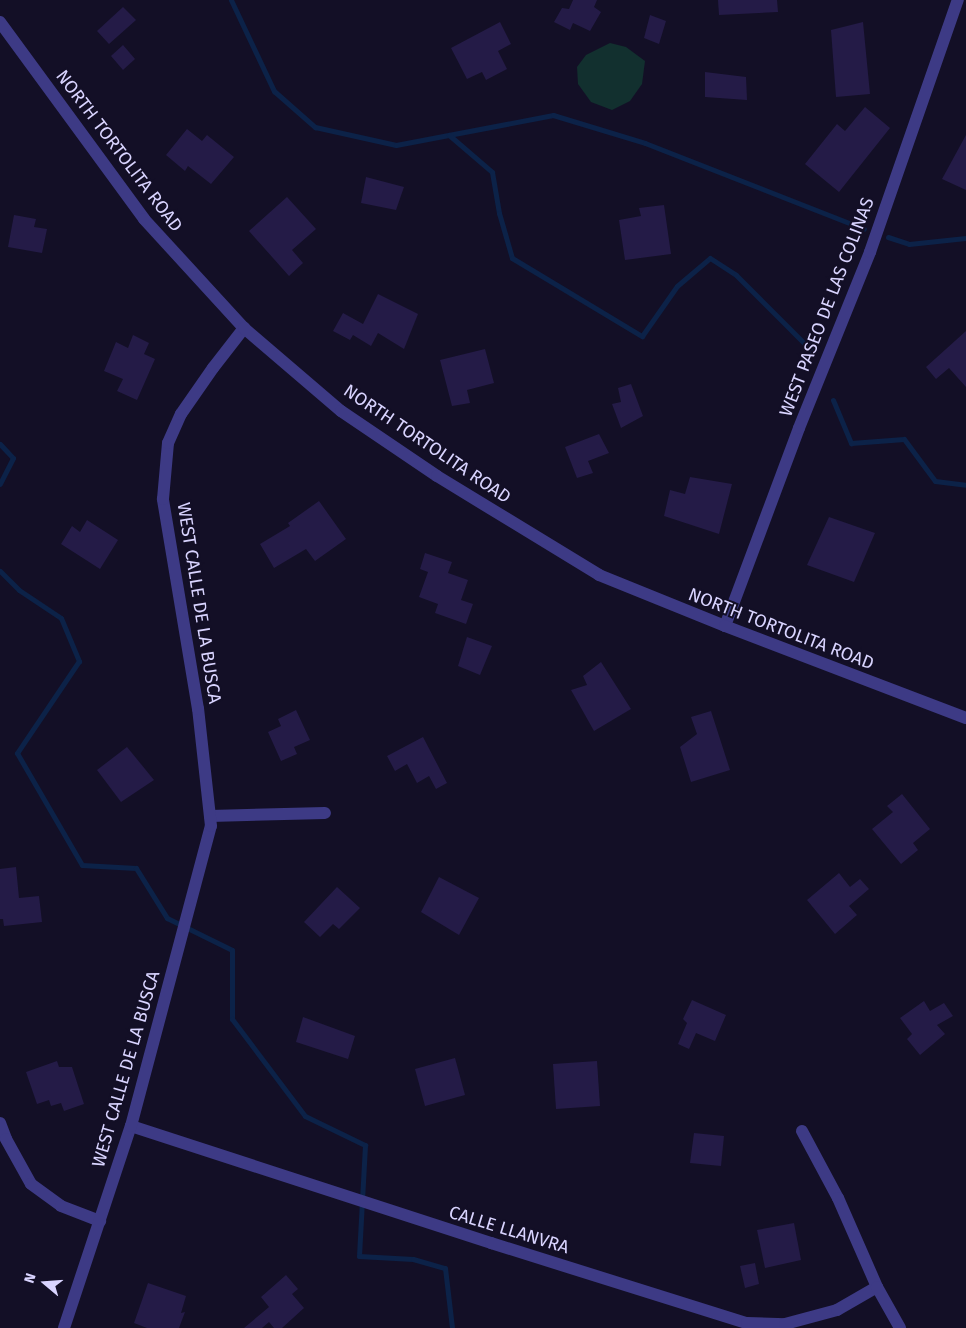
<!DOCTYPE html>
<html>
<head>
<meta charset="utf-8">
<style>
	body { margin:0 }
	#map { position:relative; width:966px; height:1328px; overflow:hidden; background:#130f26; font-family:"Fira Sans",sans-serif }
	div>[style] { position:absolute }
	.green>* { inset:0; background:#12302f }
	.stream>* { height:5px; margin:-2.5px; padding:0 2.5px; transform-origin:2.5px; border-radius:2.5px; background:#0c2248 }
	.building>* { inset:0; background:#241b47 }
	.minor>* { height:12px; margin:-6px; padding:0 6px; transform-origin:6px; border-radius:6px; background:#3d3a85 }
	.tertiary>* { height:12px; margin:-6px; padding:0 6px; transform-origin:6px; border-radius:6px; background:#3d3a85 }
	span { translate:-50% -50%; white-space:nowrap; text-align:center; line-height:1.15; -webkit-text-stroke:4px #130f26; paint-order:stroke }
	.street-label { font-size:18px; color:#d9d4ff }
	.north { position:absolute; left:20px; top:1258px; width:50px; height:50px; -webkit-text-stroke:4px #130f26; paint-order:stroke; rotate:288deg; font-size:14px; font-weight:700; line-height:20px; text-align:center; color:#d9d4ff }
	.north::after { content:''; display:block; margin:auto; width:18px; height:22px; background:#d9d4ff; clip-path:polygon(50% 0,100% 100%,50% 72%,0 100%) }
</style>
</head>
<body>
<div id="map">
	<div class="green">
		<i style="clip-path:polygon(610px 43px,626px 47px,645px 61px,642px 84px,630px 101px,612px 110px,591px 102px,578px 84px,577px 67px,586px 55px)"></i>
	</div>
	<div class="stream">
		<i style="left:231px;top:0;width:101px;rotate:64.7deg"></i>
		<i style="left:274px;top:91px;width:55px;rotate:41.3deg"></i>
		<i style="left:315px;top:127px;width:83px;rotate:12.5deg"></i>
		<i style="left:396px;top:145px;width:160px;rotate:-10.8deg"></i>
		<i style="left:553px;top:115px;width:96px;rotate:16.9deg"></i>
		<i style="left:645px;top:143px;width:235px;rotate:21.4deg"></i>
		<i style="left:449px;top:135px;width:57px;rotate:40.7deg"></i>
		<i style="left:492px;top:172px;width:42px;rotate:80.3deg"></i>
		<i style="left:499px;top:213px;width:47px;rotate:73.9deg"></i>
		<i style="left:512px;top:258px;width:152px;rotate:31deg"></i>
		<i style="left:642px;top:336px;width:61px;rotate:-55deg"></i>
		<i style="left:677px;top:286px;width:43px;rotate:-40.3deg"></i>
		<i style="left:710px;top:258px;width:31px;rotate:33deg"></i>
		<i style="left:736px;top:275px;width:107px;rotate:45deg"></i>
		<i style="left:888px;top:237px;width:22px;rotate:18deg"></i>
		<i style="left:909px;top:244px;width:57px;rotate:-6deg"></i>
		<i style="left:833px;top:400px;width:47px;rotate:67.3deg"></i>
		<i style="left:851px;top:443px;width:53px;rotate:-4.3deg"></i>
		<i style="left:904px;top:439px;width:52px;rotate:53.6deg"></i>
		<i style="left:935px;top:481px;width:31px;rotate:7deg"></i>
		<i style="left:0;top:444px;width:19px;rotate:47deg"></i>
		<i style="left:13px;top:458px;width:29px;rotate:117deg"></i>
		<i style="left:0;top:571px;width:27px;rotate:45deg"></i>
		<i style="left:19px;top:590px;width:50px;rotate:33.7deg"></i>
		<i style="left:61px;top:618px;width:47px;rotate:67.3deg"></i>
		<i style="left:79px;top:661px;width:111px;rotate:124deg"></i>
		<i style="left:17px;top:753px;width:129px;rotate:59.9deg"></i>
		<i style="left:82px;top:865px;width:54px;rotate:3.2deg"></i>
		<i style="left:136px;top:868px;width:59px;rotate:58.2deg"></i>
		<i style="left:167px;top:918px;width:72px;rotate:26.2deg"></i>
		<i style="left:232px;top:950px;width:69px;rotate:90deg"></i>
		<i style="left:232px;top:1019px;width:121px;rotate:53deg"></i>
		<i style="left:305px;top:1116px;width:67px;rotate:25.8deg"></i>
		<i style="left:365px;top:1145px;width:111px;rotate:93.1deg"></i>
		<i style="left:359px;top:1256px;width:54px;rotate:3.2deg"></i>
		<i style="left:413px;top:1259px;width:33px;rotate:16deg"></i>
		<i style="left:445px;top:1268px;width:60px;rotate:83.3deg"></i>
	</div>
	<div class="building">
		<i style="clip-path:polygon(573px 0,597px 0,594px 7px,601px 12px,590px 31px,573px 23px,570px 30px,554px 22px,562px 8px,569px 9px)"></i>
		<i style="clip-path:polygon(718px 0,777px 0,778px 12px,719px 15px)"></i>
		<i style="clip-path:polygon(123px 7px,136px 20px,109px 44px,97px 31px)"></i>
		<i style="clip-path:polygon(650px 15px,666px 21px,659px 44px,644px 38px)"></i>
		<i style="clip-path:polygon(500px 22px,511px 44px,498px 51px,507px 69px,486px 80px,482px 72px,467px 79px,451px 48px)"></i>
		<i style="clip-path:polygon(863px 22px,870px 94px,836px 97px,831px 30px)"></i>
		<i style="clip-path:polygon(123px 45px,135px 59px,123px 70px,111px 56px)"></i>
		<i style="clip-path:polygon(705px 72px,746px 77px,747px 100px,705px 97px)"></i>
		<i style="clip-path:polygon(865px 107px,890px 128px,839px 192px,805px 164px,837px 124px,845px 131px)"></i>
		<i style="clip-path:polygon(187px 129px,202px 141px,207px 135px,234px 157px,211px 184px,188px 166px,185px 171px,166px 155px)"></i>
		<i style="clip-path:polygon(966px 135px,966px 190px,942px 179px)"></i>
		<i style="clip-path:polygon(366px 177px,404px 187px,396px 210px,361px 203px)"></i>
		<i style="clip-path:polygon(287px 197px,316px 229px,292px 250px,303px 263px,289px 276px,249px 231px)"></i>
		<i style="clip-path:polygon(664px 205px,671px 254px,625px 260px,619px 220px,641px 216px,639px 208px)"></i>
		<i style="clip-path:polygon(14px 215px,36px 219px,34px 227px,47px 229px,42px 253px,8px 247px)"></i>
		<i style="clip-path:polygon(378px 294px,418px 314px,404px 349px,378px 333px,371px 346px,353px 335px,350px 340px,333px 331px,343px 313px,363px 324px)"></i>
		<i style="clip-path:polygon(966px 331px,966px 387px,949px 368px,936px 379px,926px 367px)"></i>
		<i style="clip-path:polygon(133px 335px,149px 343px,144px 354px,155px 359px,137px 400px,117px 391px,123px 379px,104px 371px,116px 342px,128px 348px)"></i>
		<i style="clip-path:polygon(485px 349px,494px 383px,467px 390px,470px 403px,452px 406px,440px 360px)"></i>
		<i style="clip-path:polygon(631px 384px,643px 416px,621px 428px,612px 404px,621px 402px,618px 388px)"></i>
		<i style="clip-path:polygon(599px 434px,609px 453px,588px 461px,593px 473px,577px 478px,565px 447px)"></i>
		<i style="clip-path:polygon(690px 477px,732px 484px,719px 534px,664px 516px,670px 490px,685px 494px)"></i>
		<i style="clip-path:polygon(319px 501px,346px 539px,315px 561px,306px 549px,274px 568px,260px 544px,290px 526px,288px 523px)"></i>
		<i style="clip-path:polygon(829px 517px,875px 533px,854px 582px,807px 565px)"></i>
		<i style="clip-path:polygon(87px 520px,118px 540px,100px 569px,61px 544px,72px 526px,80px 532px)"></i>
		<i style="clip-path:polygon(425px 553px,452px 562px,448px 573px,468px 580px,461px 600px,473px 604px,466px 624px,435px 613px,438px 604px,419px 597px,428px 572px,420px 569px)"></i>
		<i style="clip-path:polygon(467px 637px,492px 646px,480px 675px,458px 666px)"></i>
		<i style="clip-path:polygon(601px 662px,631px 709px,594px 731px,571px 690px,587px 685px,583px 676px)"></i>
		<i style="clip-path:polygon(296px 710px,310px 740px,294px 747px,297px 754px,281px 761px,268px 732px,281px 726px,278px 719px)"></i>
		<i style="clip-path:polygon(711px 711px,730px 770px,691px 782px,680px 747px,697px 734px,691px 717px)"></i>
		<i style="clip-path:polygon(423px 737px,447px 783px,436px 789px,429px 776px,417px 783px,407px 764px,395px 771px,387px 756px)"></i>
		<i style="clip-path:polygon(127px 747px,154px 780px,121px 802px,97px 770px)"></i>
		<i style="clip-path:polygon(902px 794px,930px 829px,913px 843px,918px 850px,901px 864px,872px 829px,893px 812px,887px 806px)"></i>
		<i style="clip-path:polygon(16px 867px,19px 898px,39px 896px,42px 922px,4px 926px,3px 919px,0 919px,0 869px)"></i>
		<i style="clip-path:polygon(839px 873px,850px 887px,860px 879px,869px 889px,849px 906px,857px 915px,835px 934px,807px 900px)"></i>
		<i style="clip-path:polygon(439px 877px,479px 898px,459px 935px,421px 912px)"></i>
		<i style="clip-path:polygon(337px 887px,360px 908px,339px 929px,333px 924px,320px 937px,304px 922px)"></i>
		<i style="clip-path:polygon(692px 1000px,726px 1015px,715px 1041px,696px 1033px,689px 1049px,678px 1044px,687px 1023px,683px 1019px)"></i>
		<i style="clip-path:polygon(924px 1001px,930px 1011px,944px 1003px,953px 1016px,937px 1025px,945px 1034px,920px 1055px,907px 1039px,912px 1034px,900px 1018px)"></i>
		<i style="clip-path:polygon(303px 1017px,355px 1036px,348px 1059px,296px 1042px)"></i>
		<i style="clip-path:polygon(455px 1058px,465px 1095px,425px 1106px,415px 1069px)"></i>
		<i style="clip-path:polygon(57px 1061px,59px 1067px,72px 1067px,84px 1104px,64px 1111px,61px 1103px,51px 1106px,49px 1100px,37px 1104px,26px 1072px)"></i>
		<i style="clip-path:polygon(597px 1061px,600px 1106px,556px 1109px,553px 1064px)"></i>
		<i style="clip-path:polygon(694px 1133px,724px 1136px,721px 1166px,690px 1163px)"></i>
		<i style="clip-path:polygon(794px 1223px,801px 1260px,765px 1268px,757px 1230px)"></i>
		<i style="clip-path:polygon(755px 1263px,759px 1284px,745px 1288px,740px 1266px)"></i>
		<i style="clip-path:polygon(286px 1275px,298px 1289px,292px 1294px,304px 1308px,282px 1328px,274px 1328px,269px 1322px,262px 1328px,244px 1328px,269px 1307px,261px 1297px)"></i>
		<i style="clip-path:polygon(148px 1283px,186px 1296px,181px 1313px,185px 1312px,179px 1328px,147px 1328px,134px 1323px)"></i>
	</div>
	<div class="minor">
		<i style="left:725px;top:626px;width:211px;rotate:-69.5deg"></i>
		<i style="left:799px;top:428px;width:190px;rotate:-68deg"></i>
		<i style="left:870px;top:252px;width:267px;rotate:-70.8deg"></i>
		<i style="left:210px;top:816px;width:115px;rotate:-1.5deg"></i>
		<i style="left:0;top:1123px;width:17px;rotate:69deg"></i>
		<i style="left:6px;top:1139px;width:51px;rotate:60.9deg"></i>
		<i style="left:31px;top:1184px;width:37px;rotate:36deg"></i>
		<i style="left:61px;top:1206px;width:42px;rotate:21deg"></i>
		<i style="left:131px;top:1126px;width:379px;rotate:18deg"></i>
		<i style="left:491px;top:1243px;width:268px;rotate:17.4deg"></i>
		<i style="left:747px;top:1323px;width:38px;rotate:2deg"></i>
		<i style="left:785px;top:1324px;width:54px;rotate:-15.1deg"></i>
		<i style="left:837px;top:1310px;width:46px;rotate:-29.9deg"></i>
		<i style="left:802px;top:1131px;width:76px;rotate:61.8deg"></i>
		<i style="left:838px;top:1198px;width:97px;rotate:66.3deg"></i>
		<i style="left:877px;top:1287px;width:47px;rotate:60.7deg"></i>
		<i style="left:64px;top:1328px;width:213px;rotate:-71.7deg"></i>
		<i style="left:131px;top:1126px;width:310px;rotate:-75.1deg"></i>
		<i style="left:211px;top:826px;width:118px;rotate:-96.3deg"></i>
		<i style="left:198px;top:709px;width:213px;rotate:-99.5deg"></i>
		<i style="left:163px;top:499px;width:56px;rotate:-84.9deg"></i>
		<i style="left:168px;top:443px;width:32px;rotate:-66deg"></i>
		<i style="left:181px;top:414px;width:56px;rotate:-55.2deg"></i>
		<i style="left:213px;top:368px;width:51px;rotate:-52.2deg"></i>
	</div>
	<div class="tertiary">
		<i style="left:0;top:22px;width:244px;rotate:53.8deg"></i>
		<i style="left:144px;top:219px;width:148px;rotate:47.5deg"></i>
		<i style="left:244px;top:328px;width:128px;rotate:40.6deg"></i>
		<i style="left:341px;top:411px;width:116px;rotate:34.1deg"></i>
		<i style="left:437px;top:476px;width:190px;rotate:31.4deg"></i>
		<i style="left:599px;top:575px;width:136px;rotate:22deg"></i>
		<i style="left:725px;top:626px;width:258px;rotate:20.9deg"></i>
	</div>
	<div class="street-label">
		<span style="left:119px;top:151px;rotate:53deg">NORTH TORTOLITA ROAD</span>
		<span style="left:827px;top:307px;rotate:-69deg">WEST PASEO DE LAS COLINAS</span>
		<span style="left:427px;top:444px;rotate:34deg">NORTH TORTOLITA ROAD</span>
		<span style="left:199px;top:603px;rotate:81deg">WEST CALLE DE LA BUSCA</span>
		<span style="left:781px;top:629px;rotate:21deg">NORTH TORTOLITA ROAD</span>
		<span style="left:126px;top:1069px;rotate:-74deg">WEST CALLE DE LA BUSCA</span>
		<span style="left:509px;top:1230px;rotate:17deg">CALLE LLANVRA</span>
	</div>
	<div class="north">N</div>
</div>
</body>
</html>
